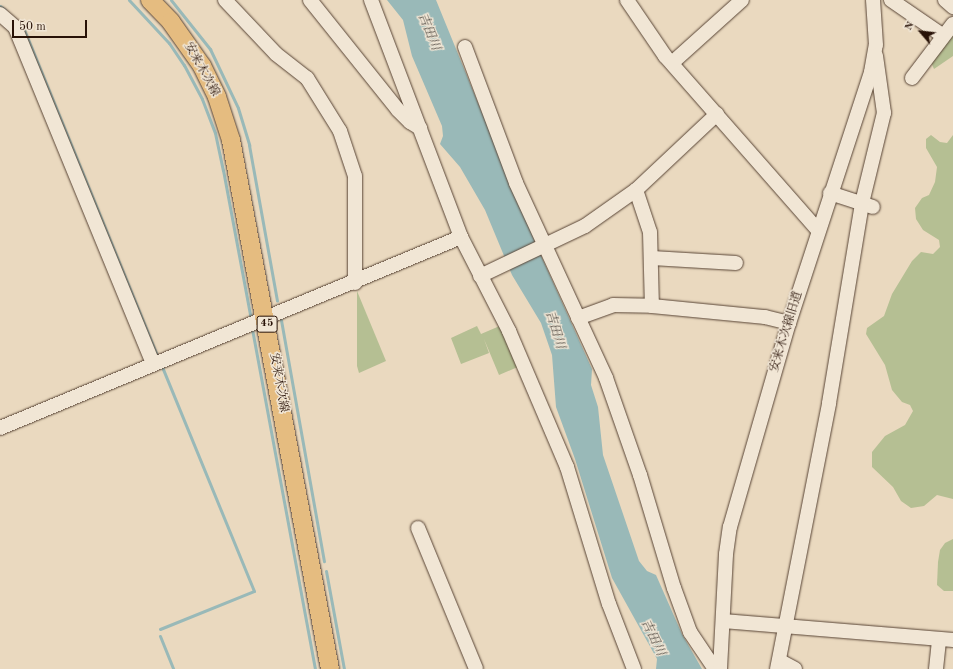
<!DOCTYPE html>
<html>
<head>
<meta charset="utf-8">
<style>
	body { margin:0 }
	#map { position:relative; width:953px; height:669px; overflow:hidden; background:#ead9bf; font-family:"Old Standard TT","Noto Serif JP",serif }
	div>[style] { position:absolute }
	.green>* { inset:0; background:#b5bf93 }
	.water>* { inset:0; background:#99b9b8 }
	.stream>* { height:3px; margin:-1.5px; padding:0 1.5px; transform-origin:1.5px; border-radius:1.5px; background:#99b9b8 }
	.roads { filter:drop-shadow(0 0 1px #584435) drop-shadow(0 0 1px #584435) }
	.minor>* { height:14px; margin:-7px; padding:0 7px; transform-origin:7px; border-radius:7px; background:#f1e6d5 }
	.major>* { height:18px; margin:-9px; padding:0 9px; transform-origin:9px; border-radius:9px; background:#e5bc80 }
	span { translate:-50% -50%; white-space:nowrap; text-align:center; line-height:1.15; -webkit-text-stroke:3px #f1e6d5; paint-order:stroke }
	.shield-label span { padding:1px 3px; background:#f1e6d5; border:1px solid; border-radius:3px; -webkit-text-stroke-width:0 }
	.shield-label { font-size:11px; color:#281207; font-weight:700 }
	.street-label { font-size:12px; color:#281207 }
	.water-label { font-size:13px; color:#504c45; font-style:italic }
	.north { position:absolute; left:901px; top:12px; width:40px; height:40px; -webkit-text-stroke:3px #f1e6d5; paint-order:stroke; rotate:298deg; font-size:11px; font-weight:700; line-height:16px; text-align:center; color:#281207 }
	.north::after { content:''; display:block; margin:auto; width:14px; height:18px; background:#281207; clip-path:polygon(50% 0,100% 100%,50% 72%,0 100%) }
	.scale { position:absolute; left:12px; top:20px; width:75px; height:18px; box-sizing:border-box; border:2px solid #281207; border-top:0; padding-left:5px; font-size:12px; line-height:14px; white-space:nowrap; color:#281207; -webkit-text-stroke:3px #f1e6d5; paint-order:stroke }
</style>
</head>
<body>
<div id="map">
	<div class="green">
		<i style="clip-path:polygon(953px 31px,953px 56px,934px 69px,931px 62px)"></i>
		<i style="clip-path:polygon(931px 135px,940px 142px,947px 143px,953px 135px,953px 499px,937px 495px,924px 506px,911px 508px,901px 501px,893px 487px,872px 467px,872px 452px,885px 436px,905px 425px,913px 411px,910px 405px,902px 402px,892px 390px,885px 365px,866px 334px,867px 328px,884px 316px,892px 294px,912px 261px,921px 252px,933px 254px,940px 247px,939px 240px,923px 230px,916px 219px,915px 208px,922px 198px,929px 195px,935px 182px,937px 167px,926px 148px,926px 139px)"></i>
		<i style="clip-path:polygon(357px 291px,386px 361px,359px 373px,357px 366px)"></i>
		<i style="clip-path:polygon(502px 325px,520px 366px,499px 375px,484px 339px,489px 353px,461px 364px,451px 338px,477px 326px,481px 334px)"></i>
		<i style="clip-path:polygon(953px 539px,953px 591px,944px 591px,937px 585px,938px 562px,940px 550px,945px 543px)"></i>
	</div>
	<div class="water">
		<i style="clip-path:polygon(387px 0,436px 0,535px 242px,592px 369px,591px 385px,598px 407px,603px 455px,639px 561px,647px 571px,656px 575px,682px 634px,702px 669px,656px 669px,657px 659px,612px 578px,575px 459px,556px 407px,552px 355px,541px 323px,512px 275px,485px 210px,460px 167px,440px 144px,443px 136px,442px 126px,412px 56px,403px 20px)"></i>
	</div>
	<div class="stream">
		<i style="left:129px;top:0;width:59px;rotate:47.1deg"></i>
		<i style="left:169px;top:43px;width:27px;rotate:56deg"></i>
		<i style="left:184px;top:65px;width:38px;rotate:62deg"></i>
		<i style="left:202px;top:99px;width:36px;rotate:69deg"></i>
		<i style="left:215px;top:133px;width:38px;rotate:78deg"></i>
		<i style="left:223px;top:170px;width:152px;rotate:79.4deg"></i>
		<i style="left:171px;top:0;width:63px;rotate:51.5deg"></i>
		<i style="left:210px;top:49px;width:65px;rotate:64.6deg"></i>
		<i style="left:238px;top:108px;width:39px;rotate:73deg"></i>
		<i style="left:249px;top:145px;width:158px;rotate:79.8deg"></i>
		<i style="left:0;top:6px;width:6px;rotate:39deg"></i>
		<i style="left:23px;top:27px;width:357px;rotate:67.8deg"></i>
		<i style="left:281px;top:320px;width:245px;rotate:79.9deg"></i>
		<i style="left:252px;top:329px;width:346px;rotate:79.5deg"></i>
		<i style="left:326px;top:571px;width:100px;rotate:79.6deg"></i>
		<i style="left:160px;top:629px;width:101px;rotate:-22deg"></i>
		<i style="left:254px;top:591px;width:242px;rotate:-112.3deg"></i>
		<i style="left:160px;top:636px;width:35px;rotate:68deg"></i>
	</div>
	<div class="roads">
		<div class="minor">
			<i style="left:225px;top:0;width:74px;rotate:46.6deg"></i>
			<i style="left:276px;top:54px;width:39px;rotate:38deg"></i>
			<i style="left:307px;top:78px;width:62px;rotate:58.1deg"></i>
			<i style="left:340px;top:131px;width:47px;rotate:71.6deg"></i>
			<i style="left:355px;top:176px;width:107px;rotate:90deg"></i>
			<i style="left:310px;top:0;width:141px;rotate:51.3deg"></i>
			<i style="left:398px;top:110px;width:17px;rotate:45deg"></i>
			<i style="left:410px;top:122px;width:12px;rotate:31deg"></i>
			<i style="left:371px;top:0;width:254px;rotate:69.2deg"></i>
			<i style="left:461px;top:237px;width:106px;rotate:62.9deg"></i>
			<i style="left:509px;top:331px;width:148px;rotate:66.9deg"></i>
			<i style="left:567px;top:467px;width:143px;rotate:73deg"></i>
			<i style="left:609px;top:604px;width:70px;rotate:69deg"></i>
			<i style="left:627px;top:0;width:68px;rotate:55.8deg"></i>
			<i style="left:665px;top:56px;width:232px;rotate:48.7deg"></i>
			<i style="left:891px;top:0;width:62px;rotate:34.5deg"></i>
			<i style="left:945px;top:0;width:11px;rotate:41deg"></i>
			<i style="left:0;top:14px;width:20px;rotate:41deg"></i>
			<i style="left:15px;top:27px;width:364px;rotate:67.7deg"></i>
			<i style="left:465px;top:47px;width:145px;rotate:69.4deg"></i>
			<i style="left:516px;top:183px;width:215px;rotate:65.2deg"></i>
			<i style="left:606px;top:378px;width:103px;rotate:70.7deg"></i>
			<i style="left:640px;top:475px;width:118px;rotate:73.3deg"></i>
			<i style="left:674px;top:588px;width:47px;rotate:70deg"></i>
			<i style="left:690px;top:632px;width:45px;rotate:56deg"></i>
			<i style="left:672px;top:63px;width:94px;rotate:-42deg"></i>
			<i style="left:912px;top:78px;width:68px;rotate:-52.8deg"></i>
			<i style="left:636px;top:190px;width:111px;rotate:-43.2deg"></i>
			<i style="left:830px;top:193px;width:45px;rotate:18deg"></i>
			<i style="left:652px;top:258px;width:84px;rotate:3.4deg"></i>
			<i style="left:480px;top:276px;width:116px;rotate:-25.5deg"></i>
			<i style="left:585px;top:226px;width:62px;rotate:-35.2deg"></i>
			<i style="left:636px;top:190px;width:44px;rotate:71.6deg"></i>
			<i style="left:650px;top:232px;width:74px;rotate:88.5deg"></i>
			<i style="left:652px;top:306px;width:114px;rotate:5.6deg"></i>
			<i style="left:765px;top:317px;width:25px;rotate:14deg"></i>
			<i style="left:578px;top:318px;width:37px;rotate:-20deg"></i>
			<i style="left:613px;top:305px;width:39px;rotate:1deg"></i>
			<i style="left:0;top:428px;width:499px;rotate:-22.5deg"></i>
			<i style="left:418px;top:528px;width:152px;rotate:67.6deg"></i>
			<i style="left:723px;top:621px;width:231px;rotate:4.7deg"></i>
			<i style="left:780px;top:661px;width:17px;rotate:28deg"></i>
			<i style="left:720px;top:669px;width:115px;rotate:-87deg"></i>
			<i style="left:726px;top:554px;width:27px;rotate:-82deg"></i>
			<i style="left:730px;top:527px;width:212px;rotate:-73.9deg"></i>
			<i style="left:789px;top:323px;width:264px;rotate:-71.9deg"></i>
			<i style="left:871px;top:72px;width:27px;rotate:-80deg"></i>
			<i style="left:876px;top:45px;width:45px;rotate:-93.8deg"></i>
			<i style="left:777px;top:669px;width:271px;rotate:-78.9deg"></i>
			<i style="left:829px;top:403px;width:203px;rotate:-80.6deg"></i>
			<i style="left:862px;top:203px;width:93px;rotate:-76.3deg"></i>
			<i style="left:884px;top:113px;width:58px;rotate:-98deg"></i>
			<i style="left:936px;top:669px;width:30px;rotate:-84deg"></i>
		</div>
		<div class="major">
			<i style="left:150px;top:0;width:30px;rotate:46deg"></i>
			<i style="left:171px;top:22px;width:54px;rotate:54.8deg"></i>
			<i style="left:202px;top:66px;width:34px;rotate:64deg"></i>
			<i style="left:217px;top:97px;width:45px;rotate:72deg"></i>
			<i style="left:231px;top:140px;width:538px;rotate:79.4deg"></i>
		</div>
	</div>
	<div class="shield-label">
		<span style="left:267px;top:324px">45</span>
	</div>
	<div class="street-label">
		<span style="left:201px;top:70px;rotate:61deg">安来木次線</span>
		<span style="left:787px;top:332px;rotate:-73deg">安来木次線旧道</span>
		<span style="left:278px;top:383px;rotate:80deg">安来木次線</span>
	</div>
	<div class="water-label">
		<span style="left:428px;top:32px;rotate:68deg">吉田川</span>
		<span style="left:554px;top:330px;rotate:73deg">吉田川</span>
		<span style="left:652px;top:638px;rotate:64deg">吉田川</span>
	</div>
	<div class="north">N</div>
	<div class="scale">50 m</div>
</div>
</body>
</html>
